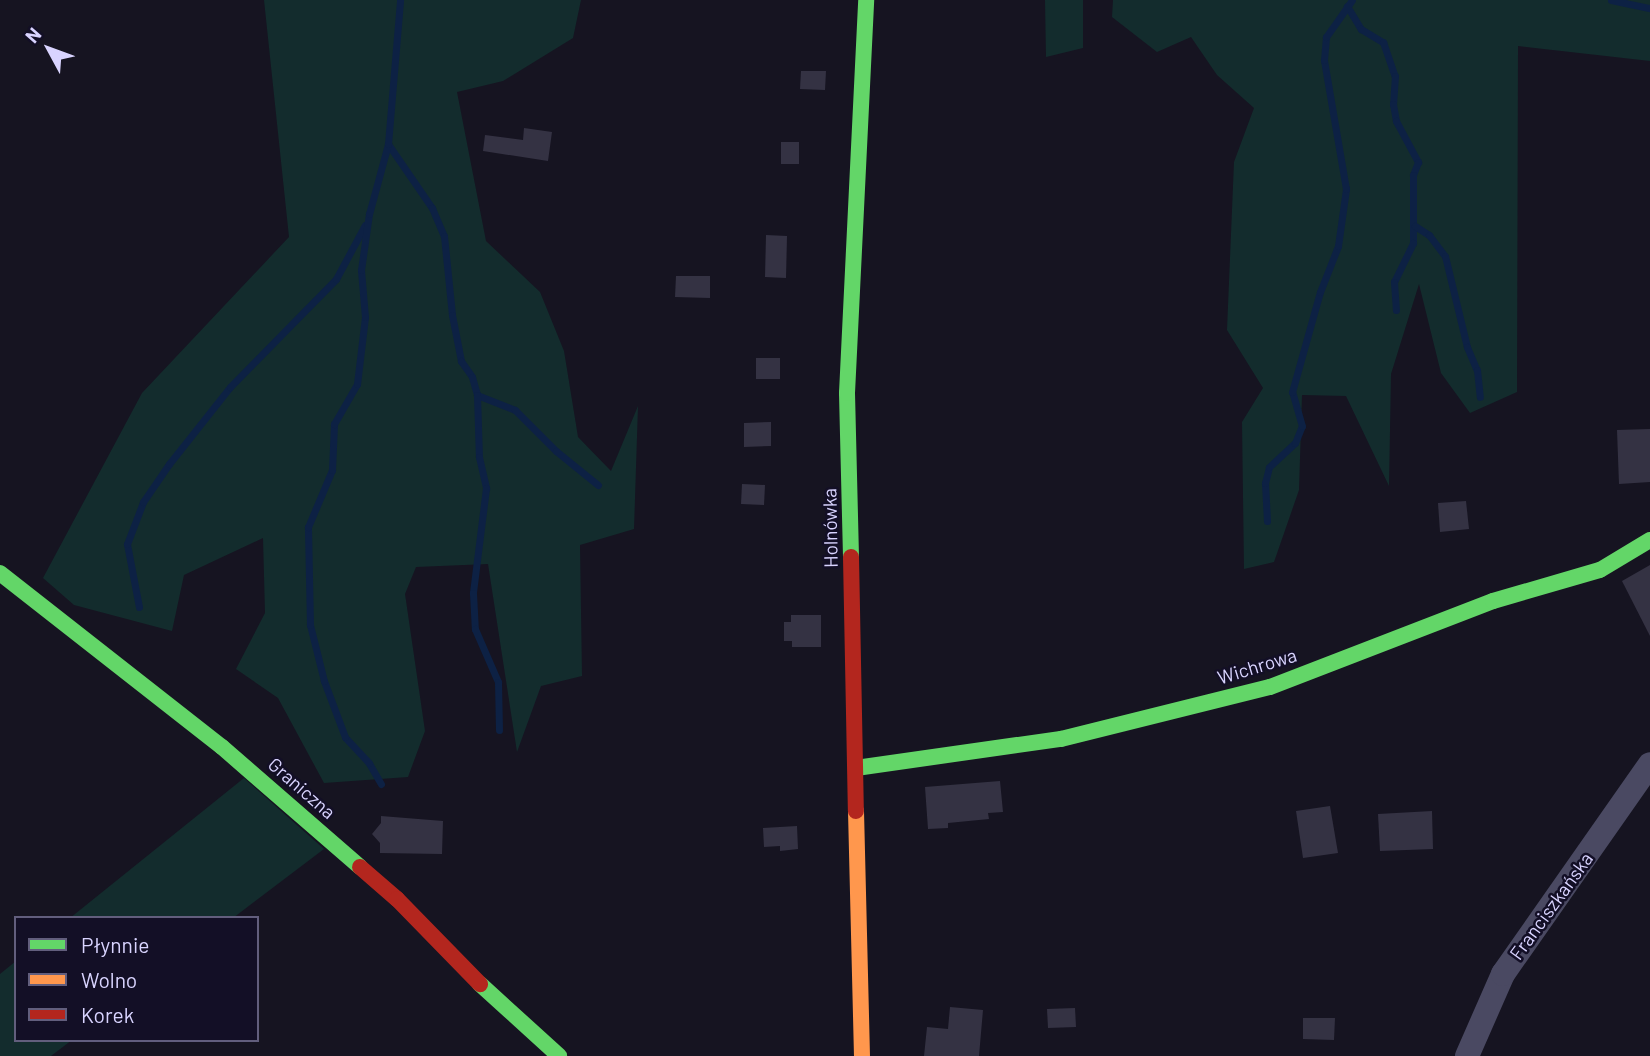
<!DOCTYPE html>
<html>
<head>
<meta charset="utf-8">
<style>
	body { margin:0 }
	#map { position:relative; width:1650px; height:1056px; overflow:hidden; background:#161421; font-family:Barlow,sans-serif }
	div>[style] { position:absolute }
	.green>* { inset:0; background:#132c2d }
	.stream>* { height:7px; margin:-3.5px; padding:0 3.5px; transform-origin:3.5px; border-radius:3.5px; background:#0d2144 }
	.building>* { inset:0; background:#343243 }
	.street>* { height:24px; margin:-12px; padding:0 12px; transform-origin:12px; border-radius:12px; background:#4a4962 }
	.fast>* { height:16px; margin:-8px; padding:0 8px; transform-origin:8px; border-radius:8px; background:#63d668 }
	.slow>* { height:16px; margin:-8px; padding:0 8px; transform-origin:8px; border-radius:8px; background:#ff974d }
	.jam>* { height:16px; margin:-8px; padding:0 8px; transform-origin:8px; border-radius:8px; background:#b3261e }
	span { translate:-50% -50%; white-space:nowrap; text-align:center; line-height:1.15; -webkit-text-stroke:5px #130f26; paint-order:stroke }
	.street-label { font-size:19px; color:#d9d4ff }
	.legend { position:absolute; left:14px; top:916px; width:245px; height:126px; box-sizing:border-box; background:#130f26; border:2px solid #625e7d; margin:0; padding:9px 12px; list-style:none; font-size:21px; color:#d9d4ff }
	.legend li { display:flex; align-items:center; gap:14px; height:35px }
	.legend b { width:35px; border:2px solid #625e7d }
	.north { position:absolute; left:14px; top:14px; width:70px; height:70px; -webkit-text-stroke:5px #130f26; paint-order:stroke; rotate:311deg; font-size:19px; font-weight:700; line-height:28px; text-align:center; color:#d9d4ff }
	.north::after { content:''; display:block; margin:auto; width:24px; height:32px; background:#d9d4ff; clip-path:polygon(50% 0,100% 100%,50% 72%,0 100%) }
</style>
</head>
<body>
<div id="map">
	<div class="green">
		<i style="clip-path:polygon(264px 0,581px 0,573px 38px,503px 81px,457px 92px,486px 241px,540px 292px,564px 351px,578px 437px,611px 471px,638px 406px,634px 529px,580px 545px,582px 676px,541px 686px,517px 752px,488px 564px,416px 567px,405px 594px,425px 731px,408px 777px,324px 783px,278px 698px,236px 669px,265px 613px,263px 538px,184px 575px,172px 631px,74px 605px,43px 578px,142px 393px,289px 237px)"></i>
		<i style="clip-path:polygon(1045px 0,1083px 0,1083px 48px,1046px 57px)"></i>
		<i style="clip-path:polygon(1113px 0,1650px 0,1650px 61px,1518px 46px,1517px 392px,1470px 413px,1441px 373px,1419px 284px,1391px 374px,1389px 486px,1346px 396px,1302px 395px,1299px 490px,1274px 562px,1244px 569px,1242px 422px,1263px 388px,1227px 330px,1234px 162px,1254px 108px,1217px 75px,1191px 37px,1157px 52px,1112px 17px)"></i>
		<i style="clip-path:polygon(244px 778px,324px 849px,233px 918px,70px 918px)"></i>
		<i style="clip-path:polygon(16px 961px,16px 1040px,72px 1040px,51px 1056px,0 1056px,0 974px)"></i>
	</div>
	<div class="stream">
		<i style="left:1611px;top:0;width:40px;rotate:12deg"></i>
		<i style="left:1347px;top:6px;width:27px;rotate:59deg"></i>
		<i style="left:1361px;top:29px;width:26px;rotate:31deg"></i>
		<i style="left:1383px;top:42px;width:36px;rotate:71deg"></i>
		<i style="left:1395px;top:76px;width:28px;rotate:94deg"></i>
		<i style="left:1393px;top:104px;width:17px;rotate:80deg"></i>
		<i style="left:1396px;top:121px;width:47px;rotate:61.8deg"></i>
		<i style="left:1418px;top:162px;width:14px;rotate:111deg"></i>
		<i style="left:1413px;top:175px;width:68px;rotate:90deg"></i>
		<i style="left:1413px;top:243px;width:43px;rotate:116deg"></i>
		<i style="left:1394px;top:282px;width:28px;rotate:86deg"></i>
		<i style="left:388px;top:144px;width:78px;rotate:55.5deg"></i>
		<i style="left:432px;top:208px;width:30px;rotate:67deg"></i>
		<i style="left:444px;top:236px;width:79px;rotate:84.2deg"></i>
		<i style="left:452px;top:315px;width:47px;rotate:78.9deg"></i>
		<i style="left:461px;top:361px;width:19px;rotate:55deg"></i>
		<i style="left:472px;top:377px;width:19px;rotate:74deg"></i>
		<i style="left:477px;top:395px;width:41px;rotate:21.5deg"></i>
		<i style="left:515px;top:410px;width:58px;rotate:45deg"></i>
		<i style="left:556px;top:451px;width:54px;rotate:39deg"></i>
		<i style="left:1415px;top:226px;width:17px;rotate:33deg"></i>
		<i style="left:1429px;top:235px;width:26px;rotate:53deg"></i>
		<i style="left:1445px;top:256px;width:94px;rotate:76.4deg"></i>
		<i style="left:1467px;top:347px;width:25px;rotate:67deg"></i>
		<i style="left:1477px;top:370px;width:27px;rotate:84deg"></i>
		<i style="left:477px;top:395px;width:62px;rotate:88.2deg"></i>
		<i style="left:479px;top:457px;width:32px;rotate:77deg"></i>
		<i style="left:486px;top:488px;width:106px;rotate:97.1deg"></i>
		<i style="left:473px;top:593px;width:36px;rotate:87deg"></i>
		<i style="left:475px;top:629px;width:58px;rotate:66.5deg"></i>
		<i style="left:498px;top:682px;width:48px;rotate:88.8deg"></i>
		<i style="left:1267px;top:521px;width:38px;rotate:-93deg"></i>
		<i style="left:1265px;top:483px;width:16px;rotate:-76deg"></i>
		<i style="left:1269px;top:467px;width:35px;rotate:-43deg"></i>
		<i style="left:1295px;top:443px;width:18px;rotate:-68deg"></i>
		<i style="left:1302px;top:426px;width:35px;rotate:-106deg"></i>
		<i style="left:1292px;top:392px;width:104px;rotate:-74.4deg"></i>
		<i style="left:1320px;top:292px;width:49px;rotate:-68.6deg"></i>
		<i style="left:1338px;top:246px;width:58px;rotate:-82deg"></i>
		<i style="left:1346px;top:189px;width:131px;rotate:-99.7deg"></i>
		<i style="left:1324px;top:60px;width:23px;rotate:-85deg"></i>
		<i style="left:1326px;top:37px;width:45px;rotate:-54.9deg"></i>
		<i style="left:139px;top:607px;width:64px;rotate:-100.8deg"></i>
		<i style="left:127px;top:544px;width:45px;rotate:-69.1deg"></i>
		<i style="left:143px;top:502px;width:46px;rotate:-55.6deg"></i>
		<i style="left:169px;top:464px;width:98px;rotate:-51.6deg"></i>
		<i style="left:230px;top:387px;width:151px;rotate:-45.5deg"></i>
		<i style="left:336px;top:279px;width:61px;rotate:-61.8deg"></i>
		<i style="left:381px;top:784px;width:24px;rotate:-120deg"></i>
		<i style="left:369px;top:763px;width:35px;rotate:-133deg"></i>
		<i style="left:345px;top:737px;width:60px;rotate:-110.6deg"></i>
		<i style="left:324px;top:681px;width:58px;rotate:-104deg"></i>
		<i style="left:310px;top:625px;width:98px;rotate:-91.2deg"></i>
		<i style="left:308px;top:527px;width:62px;rotate:-67.2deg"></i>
		<i style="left:332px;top:470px;width:46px;rotate:-87.5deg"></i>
		<i style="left:334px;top:424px;width:46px;rotate:-60.1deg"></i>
		<i style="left:357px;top:384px;width:67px;rotate:-83.2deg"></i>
		<i style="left:365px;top:317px;width:47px;rotate:-94.9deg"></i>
		<i style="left:361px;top:270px;width:57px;rotate:-81.9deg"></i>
		<i style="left:369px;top:214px;width:73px;rotate:-74.8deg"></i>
		<i style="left:388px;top:144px;width:144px;rotate:-85.2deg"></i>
	</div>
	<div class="building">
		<i style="clip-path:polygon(801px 71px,826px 71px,825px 90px,800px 89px)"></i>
		<i style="clip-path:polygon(524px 128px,552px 132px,548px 161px,483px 151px,485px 135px,523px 140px)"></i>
		<i style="clip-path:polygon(781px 142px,799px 142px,799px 164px,781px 164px)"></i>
		<i style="clip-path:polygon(766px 235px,787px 236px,786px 278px,765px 277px)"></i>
		<i style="clip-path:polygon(676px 276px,710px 276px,710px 298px,675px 297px)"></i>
		<i style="clip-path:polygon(756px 358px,780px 358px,780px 379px,756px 379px)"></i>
		<i style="clip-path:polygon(771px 422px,771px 446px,744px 447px,744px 423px)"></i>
		<i style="clip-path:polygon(1650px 429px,1650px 482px,1619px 484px,1617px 430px)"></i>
		<i style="clip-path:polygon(742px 484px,765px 485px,764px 505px,741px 504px)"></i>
		<i style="clip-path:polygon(1466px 501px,1469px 529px,1440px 532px,1438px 503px)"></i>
		<i style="clip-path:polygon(1650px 565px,1650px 636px,1622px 581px)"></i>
		<i style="clip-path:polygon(791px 615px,821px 615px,821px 647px,792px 647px,792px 641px,784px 641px,784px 622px,791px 622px)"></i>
		<i style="clip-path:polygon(1000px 781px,1003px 812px,988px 813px,989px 819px,948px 823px,948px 828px,928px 829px,925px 787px)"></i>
		<i style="clip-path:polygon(1330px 806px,1338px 853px,1303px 858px,1296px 811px)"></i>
		<i style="clip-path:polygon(1432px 811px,1433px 849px,1380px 851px,1378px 814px)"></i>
		<i style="clip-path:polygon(381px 816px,443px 821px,442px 854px,380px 853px,380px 843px,372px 834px,381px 823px)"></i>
		<i style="clip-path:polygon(797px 826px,798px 849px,780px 851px,780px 846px,764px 847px,763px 828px)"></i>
		<i style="clip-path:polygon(950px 1007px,983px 1010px,979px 1056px,924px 1056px,927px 1027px,948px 1029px)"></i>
		<i style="clip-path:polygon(1075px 1008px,1076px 1027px,1048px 1028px,1047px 1009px)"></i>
		<i style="clip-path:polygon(1303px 1018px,1335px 1018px,1334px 1040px,1303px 1039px)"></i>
	</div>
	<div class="street">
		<i style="left:1467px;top:1056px;width:90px;rotate:-66.3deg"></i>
		<i style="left:1503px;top:974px;width:256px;rotate:-55deg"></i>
	</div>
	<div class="fast">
		<i style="left:851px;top:557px;width:164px;rotate:-91.4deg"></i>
		<i style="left:847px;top:393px;width:393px;rotate:-87.2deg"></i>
		<i style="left:0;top:573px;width:282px;rotate:38.1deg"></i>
		<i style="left:222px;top:747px;width:183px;rotate:41deg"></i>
		<i style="left:856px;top:768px;width:207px;rotate:-8.1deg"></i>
		<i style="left:1061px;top:739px;width:215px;rotate:-14deg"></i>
		<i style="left:1270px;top:687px;width:239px;rotate:-21.1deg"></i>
		<i style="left:1493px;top:601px;width:111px;rotate:-16.2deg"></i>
		<i style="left:1600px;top:570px;width:58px;rotate:-31deg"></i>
		<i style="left:480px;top:984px;width:107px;rotate:42.3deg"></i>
	</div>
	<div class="slow">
		<i style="left:856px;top:811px;width:245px;rotate:88.6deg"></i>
	</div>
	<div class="jam">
		<i style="left:851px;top:557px;width:254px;rotate:88.9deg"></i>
		<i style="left:360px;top:867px;width:49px;rotate:40.9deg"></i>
		<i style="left:397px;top:899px;width:119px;rotate:45.7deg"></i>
	</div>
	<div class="street-label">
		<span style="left:830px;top:528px;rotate:-91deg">Holnówka</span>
		<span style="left:1257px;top:666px;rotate:-17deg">Wichrowa</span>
		<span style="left:302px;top:788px;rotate:41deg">Graniczna</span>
		<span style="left:1551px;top:906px;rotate:-54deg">Franciszkańska</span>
	</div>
	<ul class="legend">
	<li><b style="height:9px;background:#63d668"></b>Płynnie</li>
	<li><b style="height:9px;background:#ff974d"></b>Wolno</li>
	<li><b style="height:9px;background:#b3261e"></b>Korek</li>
	</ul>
	<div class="north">N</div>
</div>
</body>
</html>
